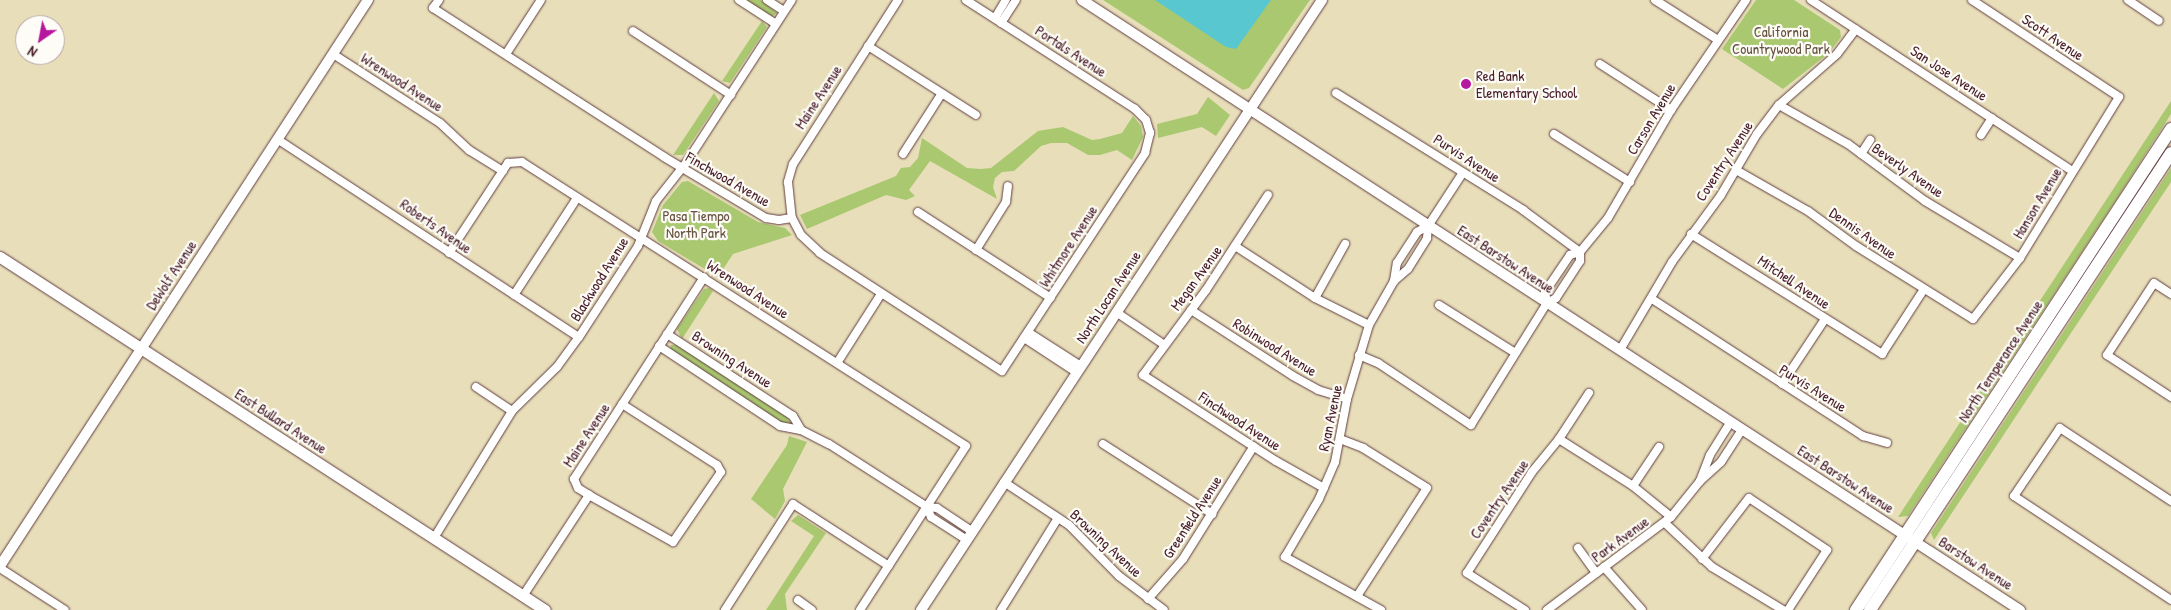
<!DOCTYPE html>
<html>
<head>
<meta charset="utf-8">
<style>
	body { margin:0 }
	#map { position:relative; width:2171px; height:610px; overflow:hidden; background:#e8dfba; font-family:"Patrick Hand",sans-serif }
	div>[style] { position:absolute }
	.green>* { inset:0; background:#a9c870 }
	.water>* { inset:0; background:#59c7cf }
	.roads { filter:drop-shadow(0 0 1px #623c40) drop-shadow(0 0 1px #623c40) }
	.minor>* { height:8px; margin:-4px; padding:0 4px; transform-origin:4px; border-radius:4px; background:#fff }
	.tertiary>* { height:10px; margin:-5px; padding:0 5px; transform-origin:5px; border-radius:5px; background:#fff }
	.secondary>* { height:11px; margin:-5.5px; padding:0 5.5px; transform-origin:5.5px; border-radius:5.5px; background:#fff }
	.primary>* { height:12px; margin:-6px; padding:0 6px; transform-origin:6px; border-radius:6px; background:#fff }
	.dots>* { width:14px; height:14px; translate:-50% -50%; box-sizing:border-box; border:2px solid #fdfcf7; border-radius:50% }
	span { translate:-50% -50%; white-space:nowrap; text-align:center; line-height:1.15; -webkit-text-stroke:4.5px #fdfcf7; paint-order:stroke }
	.park-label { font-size:15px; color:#665240 }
	.street-label { font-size:15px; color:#4a1f2b }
	.poi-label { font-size:15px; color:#4a1f2b }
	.left { translate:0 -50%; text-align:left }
	.north { position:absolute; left:15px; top:15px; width:50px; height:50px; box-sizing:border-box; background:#fdfcf7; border:1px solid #b5a4a5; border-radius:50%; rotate:213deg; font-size:14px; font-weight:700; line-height:20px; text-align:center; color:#4a1f2b }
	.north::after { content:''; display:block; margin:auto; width:18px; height:22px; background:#b5179e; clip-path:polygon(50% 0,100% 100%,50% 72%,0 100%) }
</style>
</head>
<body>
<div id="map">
	<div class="green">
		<i style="clip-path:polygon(745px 0,761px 0,777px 13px,771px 17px)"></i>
		<i style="clip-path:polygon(1103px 0,1310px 0,1249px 88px,1243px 90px)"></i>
		<i style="clip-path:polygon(1756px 0,1794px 0,1840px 30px,1841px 37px,1829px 53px,1783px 89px,1722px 49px)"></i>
		<i style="clip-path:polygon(762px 21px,767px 27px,730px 83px,722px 81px)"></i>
		<i style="clip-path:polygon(714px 93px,719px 101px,683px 155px,673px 155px)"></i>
		<i style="clip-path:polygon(1208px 97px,1230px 115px,1216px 136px,1202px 127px,1158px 138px,1157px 124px,1197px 114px)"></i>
		<i style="clip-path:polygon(2171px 101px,2171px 114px,2118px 197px,1908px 516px,1898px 517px)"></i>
		<i style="clip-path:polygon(1133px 116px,1141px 126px,1143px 137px,1132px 160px,1117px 150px,1100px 155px,1088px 155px,1067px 143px,1051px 143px,1041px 146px,1014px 171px,1002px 172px,995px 178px,993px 187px,997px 199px,930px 161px,909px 190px,915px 196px,906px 200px,886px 195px,807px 229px,800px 215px,896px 176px,901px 168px,910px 167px,918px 158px,922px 138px,967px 168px,981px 169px,991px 168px,1038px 131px,1063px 127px,1092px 140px,1100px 139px,1122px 133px)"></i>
		<i style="clip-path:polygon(2171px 168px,2171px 182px,1934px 540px,1931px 533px)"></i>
		<i style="clip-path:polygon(688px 181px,758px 222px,785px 228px,792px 235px,733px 254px,718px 277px,658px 241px,652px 232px,663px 205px,682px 182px)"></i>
		<i style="clip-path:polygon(709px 288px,713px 291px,682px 339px,677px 329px,704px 289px)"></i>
		<i style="clip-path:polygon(671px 345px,676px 345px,784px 414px,794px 426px,779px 422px,670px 349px)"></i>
		<i style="clip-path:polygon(789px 436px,807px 442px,783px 489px,785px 501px,775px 519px,751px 499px,787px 445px)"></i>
		<i style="clip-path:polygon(798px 515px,826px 533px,785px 594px,787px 610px,766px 610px,814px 536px,791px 521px)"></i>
	</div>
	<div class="water">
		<i style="clip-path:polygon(1155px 0,1271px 0,1236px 49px,1226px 47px)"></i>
	</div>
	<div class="roads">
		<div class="minor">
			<i style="left:439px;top:0;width:10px;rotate:127deg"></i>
			<i style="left:433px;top:8px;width:275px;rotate:32.8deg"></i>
			<i style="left:664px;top:157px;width:119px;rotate:30.9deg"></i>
			<i style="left:766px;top:218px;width:13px;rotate:9deg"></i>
			<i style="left:779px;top:220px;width:13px;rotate:-9deg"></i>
			<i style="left:739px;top:0;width:44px;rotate:33deg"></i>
			<i style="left:767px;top:0;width:20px;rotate:33deg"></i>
			<i style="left:898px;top:0;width:195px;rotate:122.6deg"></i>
			<i style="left:793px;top:164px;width:19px;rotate:106deg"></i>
			<i style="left:788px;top:182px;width:36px;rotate:84deg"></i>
			<i style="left:792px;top:218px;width:19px;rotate:62deg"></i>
			<i style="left:801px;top:235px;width:26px;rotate:43deg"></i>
			<i style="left:820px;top:253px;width:217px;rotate:33deg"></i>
			<i style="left:1002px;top:371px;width:261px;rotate:-56.7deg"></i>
			<i style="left:1145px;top:153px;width:21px;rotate:-76deg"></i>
			<i style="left:1150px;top:133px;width:14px;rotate:-107deg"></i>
			<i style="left:1146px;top:120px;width:16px;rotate:-135deg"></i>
			<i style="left:1135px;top:109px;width:201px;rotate:-147.2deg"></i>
			<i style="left:1655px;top:0;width:75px;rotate:32.4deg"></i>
			<i style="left:1811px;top:0;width:312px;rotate:33.2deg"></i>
			<i style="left:2128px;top:0;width:37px;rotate:34deg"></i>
			<i style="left:995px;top:18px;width:21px;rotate:-59deg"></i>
			<i style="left:1001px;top:23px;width:27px;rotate:-57deg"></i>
			<i style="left:633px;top:31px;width:117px;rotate:33.1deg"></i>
			<i style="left:868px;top:46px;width:128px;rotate:32.6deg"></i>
			<i style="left:333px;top:54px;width:127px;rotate:32.8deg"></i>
			<i style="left:440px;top:123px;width:40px;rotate:43deg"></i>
			<i style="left:469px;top:150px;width:40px;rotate:32deg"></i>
			<i style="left:506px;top:54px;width:64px;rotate:-57.1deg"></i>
			<i style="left:1600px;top:64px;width:85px;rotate:32.9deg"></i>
			<i style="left:1336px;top:93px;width:221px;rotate:32deg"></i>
			<i style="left:1523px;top:210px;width:71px;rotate:36.4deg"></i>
			<i style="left:1779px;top:105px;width:79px;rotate:29.5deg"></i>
			<i style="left:1848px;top:144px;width:96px;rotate:36.5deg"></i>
			<i style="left:1925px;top:201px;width:111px;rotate:31deg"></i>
			<i style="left:1554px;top:134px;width:90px;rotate:32.3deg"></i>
			<i style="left:1981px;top:135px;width:20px;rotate:-57deg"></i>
			<i style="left:277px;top:139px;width:361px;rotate:33.3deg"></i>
			<i style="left:903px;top:154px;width:72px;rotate:-57.4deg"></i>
			<i style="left:1861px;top:154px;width:17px;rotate:-57deg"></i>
			<i style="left:1736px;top:170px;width:83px;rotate:29.7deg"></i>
			<i style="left:1808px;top:211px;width:59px;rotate:36.1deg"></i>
			<i style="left:1856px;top:246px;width:138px;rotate:32deg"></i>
			<i style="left:1973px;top:319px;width:77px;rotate:-52.4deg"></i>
			<i style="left:2020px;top:258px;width:189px;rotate:-58.4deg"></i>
			<i style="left:2119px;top:97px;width:176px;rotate:-146.6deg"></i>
			<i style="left:1268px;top:195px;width:113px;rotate:123.1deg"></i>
			<i style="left:1206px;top:290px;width:106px;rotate:126.5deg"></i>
			<i style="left:1143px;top:375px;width:158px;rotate:32.9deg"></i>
			<i style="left:1276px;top:461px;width:55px;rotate:29.4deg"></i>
			<i style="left:918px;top:212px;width:158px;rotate:32.9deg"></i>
			<i style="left:1691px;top:234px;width:226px;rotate:32.1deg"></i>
			<i style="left:1882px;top:354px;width:77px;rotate:-57.1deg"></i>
			<i style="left:1235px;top:246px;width:95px;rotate:33deg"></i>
			<i style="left:1315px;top:298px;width:60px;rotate:26.6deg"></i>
			<i style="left:976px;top:250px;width:57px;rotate:-58deg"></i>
			<i style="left:1006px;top:202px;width:16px;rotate:-83deg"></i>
			<i style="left:449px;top:253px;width:108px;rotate:-56.8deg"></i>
			<i style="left:508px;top:163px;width:14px;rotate:-4deg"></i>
			<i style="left:522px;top:162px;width:527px;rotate:32.6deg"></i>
			<i style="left:966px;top:446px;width:195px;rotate:122.9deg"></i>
			<i style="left:1394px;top:281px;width:18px;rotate:-41deg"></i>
			<i style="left:1408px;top:269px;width:36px;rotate:-58deg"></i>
			<i style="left:1427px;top:238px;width:12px;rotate:-85deg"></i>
			<i style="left:1428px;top:226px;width:62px;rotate:-56.8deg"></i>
			<i style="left:2171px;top:294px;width:20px;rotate:-147deg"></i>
			<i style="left:2154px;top:283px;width:86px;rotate:123.1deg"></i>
			<i style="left:2107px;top:355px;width:77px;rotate:33.3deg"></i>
			<i style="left:514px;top:295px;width:116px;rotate:-57deg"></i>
			<i style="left:1315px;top:298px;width:62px;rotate:-60.9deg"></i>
			<i style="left:1652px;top:299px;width:252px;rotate:33deg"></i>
			<i style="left:1863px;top:436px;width:25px;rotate:16deg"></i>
			<i style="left:1547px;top:303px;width:11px;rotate:-100deg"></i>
			<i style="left:1545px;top:292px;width:45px;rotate:-56deg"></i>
			<i style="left:1570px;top:255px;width:10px;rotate:-17deg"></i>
			<i style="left:1580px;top:252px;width:44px;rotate:-50.5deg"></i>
			<i style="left:1608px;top:218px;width:125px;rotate:-59.7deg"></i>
			<i style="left:1671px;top:110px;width:133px;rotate:-55.7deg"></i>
			<i style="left:1439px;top:305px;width:89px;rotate:32.1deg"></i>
			<i style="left:1191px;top:310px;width:121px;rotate:32.9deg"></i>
			<i style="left:1293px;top:376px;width:29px;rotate:29deg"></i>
			<i style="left:1318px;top:390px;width:30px;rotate:17deg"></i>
			<i style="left:1116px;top:312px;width:57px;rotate:34.2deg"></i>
			<i style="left:1028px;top:332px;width:63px;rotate:32.7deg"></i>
			<i style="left:667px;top:334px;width:150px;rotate:33.1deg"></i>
			<i style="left:793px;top:416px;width:16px;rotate:60deg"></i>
			<i style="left:1024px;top:338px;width:62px;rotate:33.2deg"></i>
			<i style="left:659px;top:346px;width:145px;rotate:33.5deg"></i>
			<i style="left:780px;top:426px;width:21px;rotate:11deg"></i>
			<i style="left:801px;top:430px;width:31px;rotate:27deg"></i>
			<i style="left:829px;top:444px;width:117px;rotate:32.7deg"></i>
			<i style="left:927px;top:507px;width:10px;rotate:6deg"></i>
			<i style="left:937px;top:508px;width:43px;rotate:33.7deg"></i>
			<i style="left:1620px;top:350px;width:102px;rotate:-59.4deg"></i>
			<i style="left:1672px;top:262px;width:83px;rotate:-53.8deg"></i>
			<i style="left:1721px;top:195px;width:71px;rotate:-59.5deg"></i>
			<i style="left:1757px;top:134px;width:36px;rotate:-53deg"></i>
			<i style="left:1779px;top:105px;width:77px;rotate:-41.3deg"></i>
			<i style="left:1837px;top:54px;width:31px;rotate:-53deg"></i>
			<i style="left:1359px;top:355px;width:21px;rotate:23deg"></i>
			<i style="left:1378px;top:363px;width:112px;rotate:33.7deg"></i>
			<i style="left:1471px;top:425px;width:144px;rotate:-58.1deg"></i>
			<i style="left:1547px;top:303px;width:10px;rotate:-29deg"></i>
			<i style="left:1556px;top:298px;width:44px;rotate:-57deg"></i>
			<i style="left:1580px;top:261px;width:9px;rotate:-90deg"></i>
			<i style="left:837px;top:363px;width:82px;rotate:-57.5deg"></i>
			<i style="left:1782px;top:384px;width:78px;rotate:-56.5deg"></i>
			<i style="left:476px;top:387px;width:43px;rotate:33.7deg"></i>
			<i style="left:622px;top:404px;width:113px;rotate:32.7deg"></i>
			<i style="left:717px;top:465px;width:8px;rotate:60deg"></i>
			<i style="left:721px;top:472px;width:85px;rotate:124.4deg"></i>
			<i style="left:673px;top:542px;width:96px;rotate:-150.8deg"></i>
			<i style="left:589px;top:495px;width:13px;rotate:-148deg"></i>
			<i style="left:578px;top:488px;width:10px;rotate:-114deg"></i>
			<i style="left:574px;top:479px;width:240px;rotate:-57.2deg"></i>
			<i style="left:1340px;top:439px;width:25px;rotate:21deg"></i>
			<i style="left:1363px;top:448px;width:75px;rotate:32deg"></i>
			<i style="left:1427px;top:488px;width:129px;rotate:122.9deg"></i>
			<i style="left:1559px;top:439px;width:88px;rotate:32.4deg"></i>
			<i style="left:1633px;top:486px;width:49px;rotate:39.2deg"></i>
			<i style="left:1103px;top:444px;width:130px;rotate:32.7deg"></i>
			<i style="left:1700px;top:481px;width:28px;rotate:-69deg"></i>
			<i style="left:1710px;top:455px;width:39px;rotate:-58deg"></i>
			<i style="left:1004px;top:482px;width:78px;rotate:33.5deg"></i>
			<i style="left:1069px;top:525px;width:71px;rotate:45.6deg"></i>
			<i style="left:1119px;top:576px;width:56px;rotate:37.1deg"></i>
			<i style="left:1633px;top:486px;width:47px;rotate:-56.3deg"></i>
			<i style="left:2171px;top:501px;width:133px;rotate:-146.7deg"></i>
			<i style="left:2060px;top:428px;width:82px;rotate:124.1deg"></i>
			<i style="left:2014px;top:496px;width:188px;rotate:33.5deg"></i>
			<i style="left:927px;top:507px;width:11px;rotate:68deg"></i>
			<i style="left:931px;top:517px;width:43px;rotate:32.6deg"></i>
			<i style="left:1665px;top:523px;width:64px;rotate:43.1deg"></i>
			<i style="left:1712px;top:567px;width:83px;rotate:31.2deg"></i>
			<i style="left:434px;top:538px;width:149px;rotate:-58.4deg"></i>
			<i style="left:512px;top:411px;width:63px;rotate:-44.4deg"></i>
			<i style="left:557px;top:367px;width:37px;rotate:-54deg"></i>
			<i style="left:579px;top:337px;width:108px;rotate:-57deg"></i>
			<i style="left:638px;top:246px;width:48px;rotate:-68.2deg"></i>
			<i style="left:656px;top:201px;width:48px;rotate:-51.7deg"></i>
			<i style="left:686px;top:163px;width:194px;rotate:-57deg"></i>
			<i style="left:1578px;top:548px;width:31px;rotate:54deg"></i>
			<i style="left:1702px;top:559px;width:77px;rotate:-52.4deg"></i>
			<i style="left:1749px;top:498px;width:94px;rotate:33.7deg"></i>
			<i style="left:1827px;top:550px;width:72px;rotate:123deg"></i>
			<i style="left:1604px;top:567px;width:57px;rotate:48.5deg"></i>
			<i style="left:0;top:568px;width:77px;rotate:32.9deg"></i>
			<i style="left:523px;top:596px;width:121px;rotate:-56.8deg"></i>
			<i style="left:1148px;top:599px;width:53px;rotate:-48.8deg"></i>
			<i style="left:1183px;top:559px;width:133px;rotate:-57.9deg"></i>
			<i style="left:798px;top:600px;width:17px;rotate:36deg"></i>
			<i style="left:725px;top:610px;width:126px;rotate:-57.3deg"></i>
			<i style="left:793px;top:504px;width:114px;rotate:32.9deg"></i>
			<i style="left:1001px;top:610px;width:108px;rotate:-58.2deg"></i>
			<i style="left:1381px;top:610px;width:110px;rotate:-151.1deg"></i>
			<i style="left:1285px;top:557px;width:67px;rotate:-59.6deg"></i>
			<i style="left:1319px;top:499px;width:40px;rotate:-66.6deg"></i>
			<i style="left:1335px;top:462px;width:64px;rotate:-79.2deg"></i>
			<i style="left:1347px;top:399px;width:77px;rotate:-73.4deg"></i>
			<i style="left:1369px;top:325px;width:51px;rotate:-60.4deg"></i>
			<i style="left:1394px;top:281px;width:18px;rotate:-81deg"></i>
			<i style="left:1397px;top:263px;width:37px;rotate:-57deg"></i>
			<i style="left:1417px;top:232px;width:13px;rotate:-29deg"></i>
			<i style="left:1525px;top:610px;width:69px;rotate:-147.5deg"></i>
			<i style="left:1467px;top:573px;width:120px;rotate:-57.2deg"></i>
			<i style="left:1532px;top:472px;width:43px;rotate:-50.7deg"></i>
			<i style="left:1559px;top:439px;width:55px;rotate:-56.9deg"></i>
			<i style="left:1547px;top:610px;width:155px;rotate:-36.9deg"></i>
			<i style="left:1671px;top:517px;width:46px;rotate:-51.1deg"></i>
			<i style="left:1700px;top:481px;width:28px;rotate:-42deg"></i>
			<i style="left:1721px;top:462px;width:38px;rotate:-57deg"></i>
		</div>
		<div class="tertiary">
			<i style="left:1082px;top:0;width:1119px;rotate:33.04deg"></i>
			<i style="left:0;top:566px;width:675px;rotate:-56.97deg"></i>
			<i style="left:921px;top:610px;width:730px;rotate:-56.68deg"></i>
		</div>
		<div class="secondary">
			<i style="left:0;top:257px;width:649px;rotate:32.93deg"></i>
		</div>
		<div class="primary">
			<i style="left:1856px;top:610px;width:575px;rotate:-56.78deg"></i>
			<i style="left:1870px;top:610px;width:547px;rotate:-56.63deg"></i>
		</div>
	</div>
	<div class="dots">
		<i style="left:1466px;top:84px;background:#b5179e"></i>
	</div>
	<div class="park-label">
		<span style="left:1781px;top:40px">California<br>Countrywood Park</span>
		<span style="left:696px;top:224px">Pasa Tiempo<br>North Park</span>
	</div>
	<div class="street-label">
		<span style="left:2053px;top:37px;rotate:34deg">Scott Avenue</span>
		<span style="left:1071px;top:51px;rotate:33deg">Portals Avenue</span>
		<span style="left:1949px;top:73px;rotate:33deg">San Jose Avenue</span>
		<span style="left:402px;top:82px;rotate:33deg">Wrenwood Avenue</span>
		<span style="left:818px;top:97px;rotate:-57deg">Maine Avenue</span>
		<span style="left:1651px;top:119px;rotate:-59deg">Carson Avenue</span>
		<span style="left:1467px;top:158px;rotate:33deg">Purvis Avenue</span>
		<span style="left:1724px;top:161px;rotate:-57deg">Coventry Avenue</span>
		<span style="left:1908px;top:170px;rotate:35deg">Beverly Avenue</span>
		<span style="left:728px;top:179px;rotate:30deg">Finchwood Avenue</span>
		<span style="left:2037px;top:203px;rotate:-59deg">Hanson Avenue</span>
		<span style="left:436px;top:226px;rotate:35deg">Roberts Avenue</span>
		<span style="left:1863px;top:233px;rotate:35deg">Dennis Avenue</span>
		<span style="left:1068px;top:246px;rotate:-57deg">Whitmore Avenue</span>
		<span style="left:1506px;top:259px;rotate:33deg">East Barstow Avenue</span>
		<span style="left:171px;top:275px;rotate:-57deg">DeWolf Avenue</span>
		<span style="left:1196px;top:278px;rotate:-54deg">Megan Avenue</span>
		<span style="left:599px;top:279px;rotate:-58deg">Blackwood Avenue</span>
		<span style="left:1794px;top:282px;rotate:34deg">Mitchell Avenue</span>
		<span style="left:748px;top:289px;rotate:33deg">Wrenwood Avenue</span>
		<span style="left:1108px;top:297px;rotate:-57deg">North Locan Avenue</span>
		<span style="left:1275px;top:347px;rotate:32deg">Robinwood Avenue</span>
		<span style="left:732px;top:359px;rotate:33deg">Browning Avenue</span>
		<span style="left:2000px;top:361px;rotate:-57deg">North Temperance Avenue</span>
		<span style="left:1813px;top:388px;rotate:32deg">Purvis Avenue</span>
		<span style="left:1330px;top:418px;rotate:-78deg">Ryan Avenue</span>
		<span style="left:281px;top:421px;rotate:33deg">East Bullard Avenue</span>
		<span style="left:1240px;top:421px;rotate:33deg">Finchwood Avenue</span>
		<span style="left:586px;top:435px;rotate:-57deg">Maine Avenue</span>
		<span style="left:1846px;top:479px;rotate:33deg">East Barstow Avenue</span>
		<span style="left:1499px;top:499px;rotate:-56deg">Coventry Avenue</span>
		<span style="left:1192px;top:517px;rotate:-57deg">Greenfield Avenue</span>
		<span style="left:1620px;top:539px;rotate:-36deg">Park Avenue</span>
		<span style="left:1106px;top:543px;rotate:43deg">Browning Avenue</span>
		<span style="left:1976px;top:563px;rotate:33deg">Barstow Avenue</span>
	</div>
	<div class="poi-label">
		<span class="left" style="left:1476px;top:84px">Red Bank<br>Elementary School</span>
	</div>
	<div class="north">N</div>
</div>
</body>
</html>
